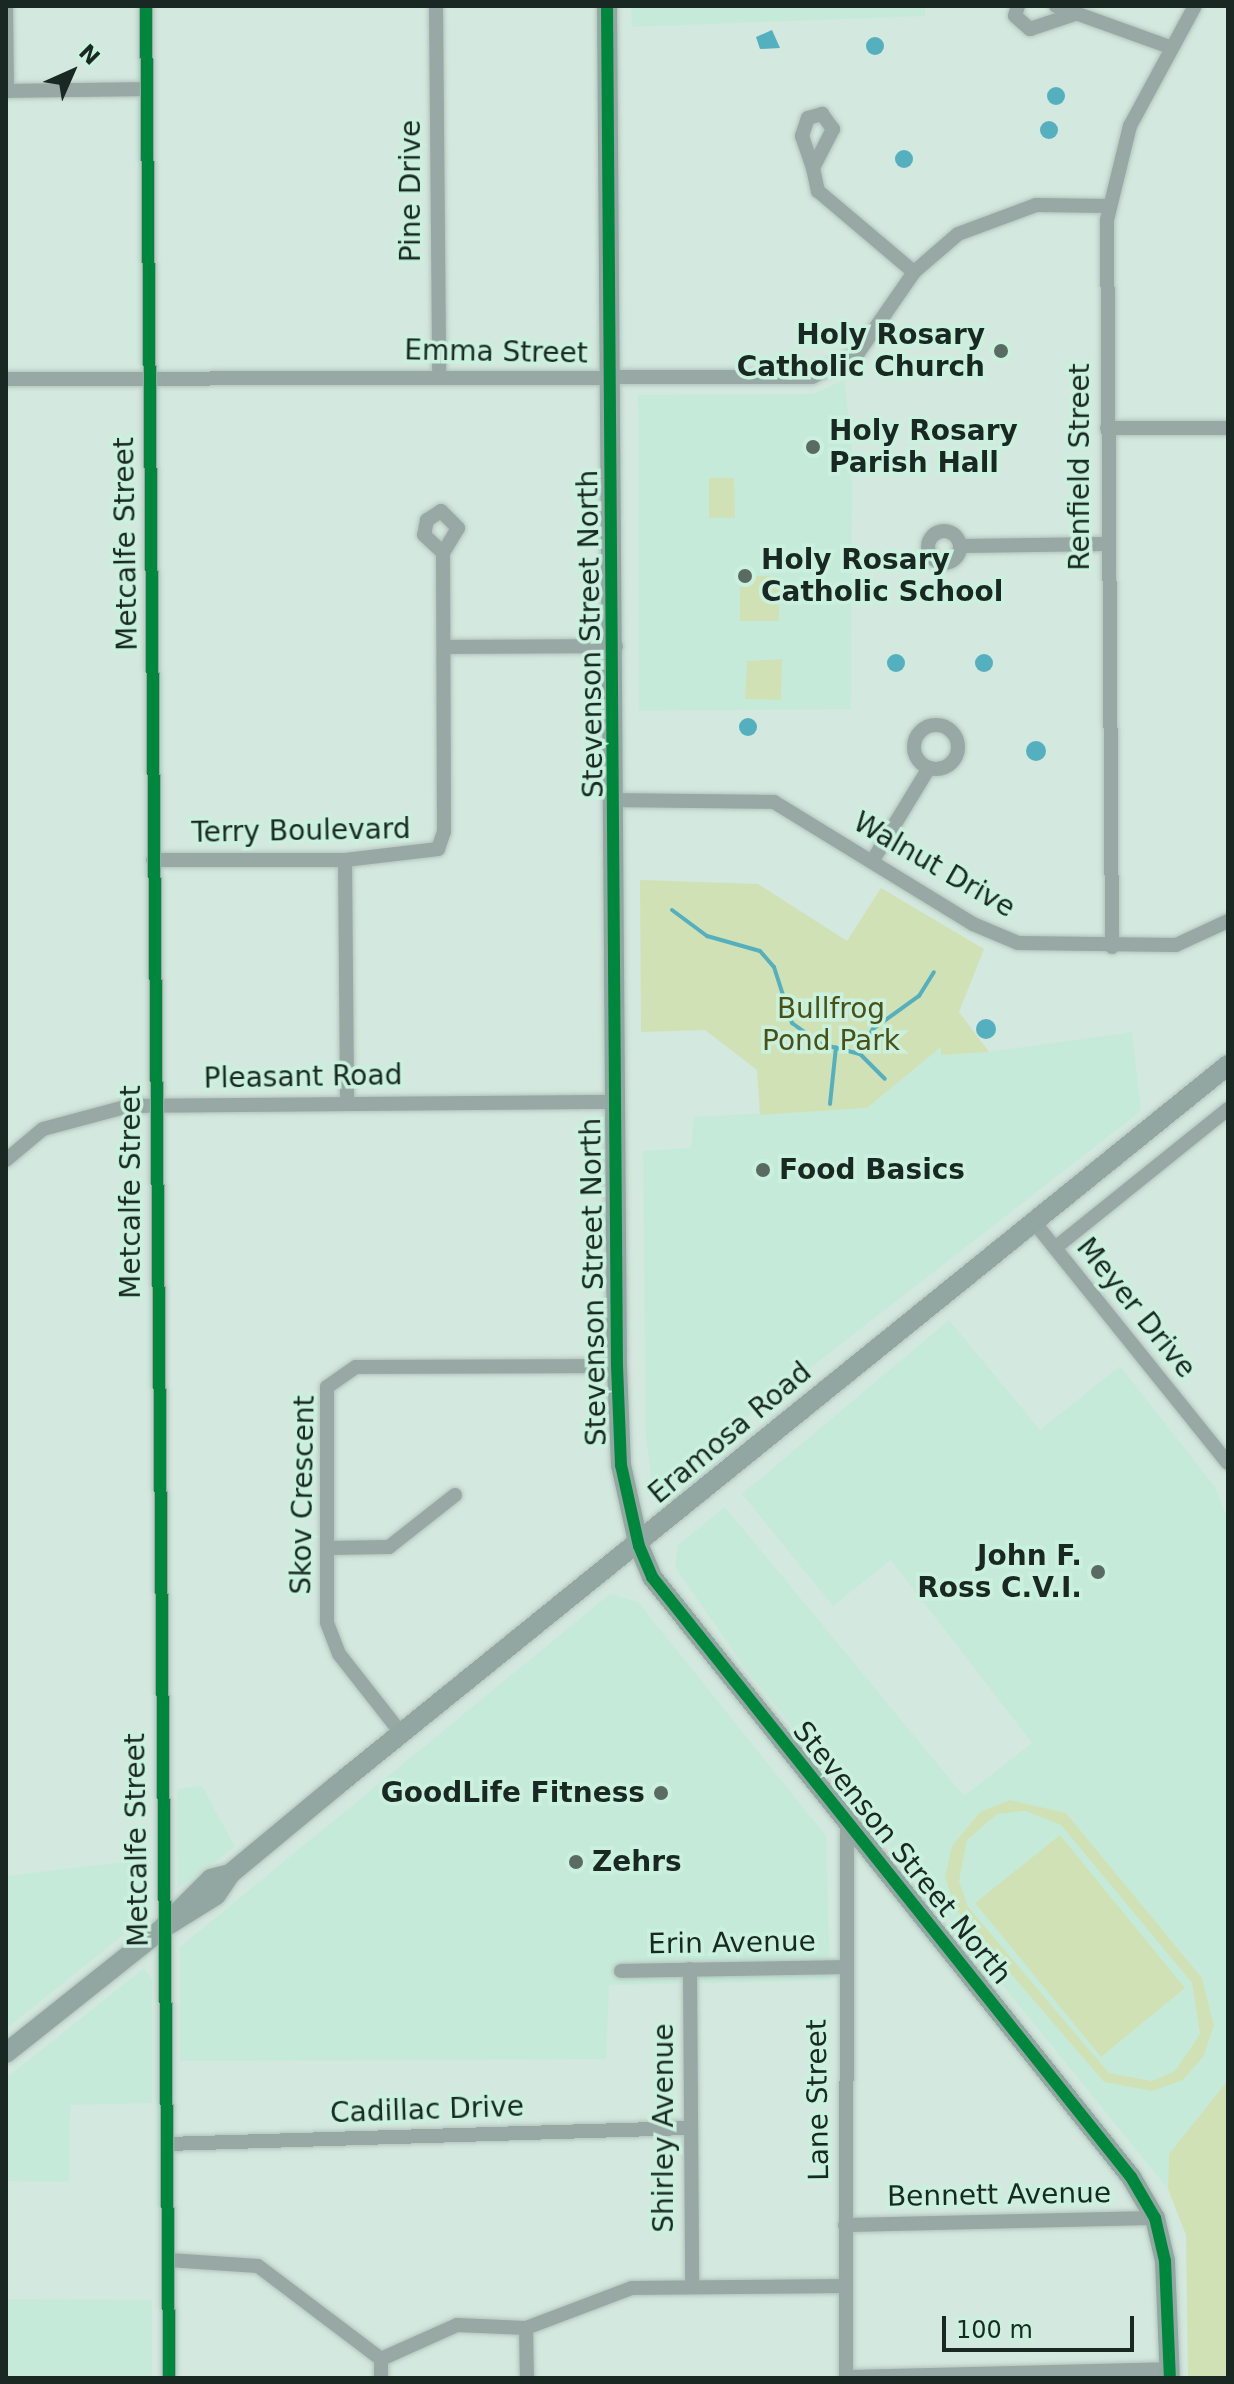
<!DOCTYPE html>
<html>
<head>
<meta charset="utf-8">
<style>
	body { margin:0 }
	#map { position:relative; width:1234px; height:2384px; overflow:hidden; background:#d3e8de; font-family:"DejaVu Sans",sans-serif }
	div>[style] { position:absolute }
	.built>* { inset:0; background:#c6eada }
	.green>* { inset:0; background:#d1e1b6 }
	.water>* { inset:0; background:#54b0be }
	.round { border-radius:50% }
	.stream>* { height:4px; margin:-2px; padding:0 2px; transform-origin:2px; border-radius:2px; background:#54b0be }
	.roads { filter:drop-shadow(0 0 2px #b3c4bc) drop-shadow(0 0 2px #b3c4bc) }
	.minor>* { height:14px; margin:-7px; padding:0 7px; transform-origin:7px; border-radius:7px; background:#98a8a5 }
	.minor>.ring { margin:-7px; padding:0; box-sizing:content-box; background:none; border:14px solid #98a8a5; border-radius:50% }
	.secondary>* { height:20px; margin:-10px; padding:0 10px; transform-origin:10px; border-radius:10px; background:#93a7a2 }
	.cycleway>* { height:12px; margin:-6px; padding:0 6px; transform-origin:6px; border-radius:6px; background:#00873e }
	.dots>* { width:22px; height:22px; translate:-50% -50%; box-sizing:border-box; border:4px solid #caf1de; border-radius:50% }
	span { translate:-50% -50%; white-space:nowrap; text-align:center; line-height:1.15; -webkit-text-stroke:7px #caf1de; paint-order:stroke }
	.street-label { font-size:28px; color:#192822 }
	.poi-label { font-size:28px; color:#192822; font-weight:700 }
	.right { translate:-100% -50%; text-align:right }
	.left { translate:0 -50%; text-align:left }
	.park-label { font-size:28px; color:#4a5115 }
	.frame { position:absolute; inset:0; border:8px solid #192822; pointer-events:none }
	.north { position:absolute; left:32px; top:32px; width:80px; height:80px; -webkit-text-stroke:6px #caf1de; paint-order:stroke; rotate:45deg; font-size:22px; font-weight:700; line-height:32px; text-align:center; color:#192822 }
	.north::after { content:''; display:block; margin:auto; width:28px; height:36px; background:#192822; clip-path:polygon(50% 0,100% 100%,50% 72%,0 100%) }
	.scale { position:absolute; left:942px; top:2316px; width:192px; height:36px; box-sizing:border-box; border:4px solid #192822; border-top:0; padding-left:10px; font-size:24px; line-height:28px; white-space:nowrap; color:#192822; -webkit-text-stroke:6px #caf1de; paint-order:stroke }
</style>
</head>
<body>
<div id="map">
	<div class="built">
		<i style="clip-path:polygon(631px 6px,925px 6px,925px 16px,632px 27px)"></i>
		<i style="clip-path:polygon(844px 380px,852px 443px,851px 709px,639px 711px,638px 395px,813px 394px)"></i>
		<i style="clip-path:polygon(1132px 1032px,1141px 1111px,653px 1490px,646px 1438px,643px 1151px,691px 1148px,694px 1117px,867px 1108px,942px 1046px,941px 1055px,989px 1052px)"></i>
		<i style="clip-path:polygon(949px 1320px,1040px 1430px,1120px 1366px,1215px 1487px,1228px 1520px,1228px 2080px,1169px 2154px,1168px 2189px,745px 1668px,675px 1567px,678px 1545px,725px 1507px,964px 1796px,1032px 1743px,891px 1560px,833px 1606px,742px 1494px)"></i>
		<i style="clip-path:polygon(610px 1594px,638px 1602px,826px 1836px,830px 1980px,609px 1985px,606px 2059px,180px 2061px,180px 1947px)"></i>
		<i style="clip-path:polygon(202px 1786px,235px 1847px,178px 1888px,177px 1789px)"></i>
		<i style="clip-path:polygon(143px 1860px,137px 1924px,6px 2029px,6px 1876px)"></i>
		<i style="clip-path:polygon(144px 1968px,152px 1980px,152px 2103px,70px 2105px,69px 2182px,6px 2181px,6px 2078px)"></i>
		<i style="clip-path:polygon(6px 2299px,152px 2300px,152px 2378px,6px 2378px)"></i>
	</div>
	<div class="green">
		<i style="clip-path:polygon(709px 478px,734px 478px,735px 518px,709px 518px)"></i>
		<i style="clip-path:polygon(740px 576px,779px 576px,779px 621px,740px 621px)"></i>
		<i style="clip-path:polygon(782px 659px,781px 700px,745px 699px,747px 661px)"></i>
		<i style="clip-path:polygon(640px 880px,758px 884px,847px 941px,881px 888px,984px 949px,959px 1012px,989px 1052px,941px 1055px,941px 1047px,867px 1108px,760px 1115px,757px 1070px,705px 1030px,641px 1032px)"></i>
		<i style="clip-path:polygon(evenodd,1010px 1800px,1066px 1813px,1202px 1978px,1214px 2026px,1203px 2057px,1183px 2080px,1152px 2091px,1104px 2082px,956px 1910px,945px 1877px,952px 1846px,980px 1812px,1010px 1800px,1025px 1811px,1061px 1825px,1192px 1983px,1200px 2034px,1175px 2071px,1152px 2081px,1109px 2073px,968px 1907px,959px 1881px,967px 1840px,997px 1814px,1025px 1811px)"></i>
		<i style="clip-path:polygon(1060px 1835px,1185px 1988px,1101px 2057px,975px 1903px)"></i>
		<i style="clip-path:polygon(1228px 2080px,1228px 2378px,1188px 2378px,1186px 2235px,1168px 2189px,1169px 2154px)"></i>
	</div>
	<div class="water">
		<i style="clip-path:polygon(772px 30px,780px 48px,760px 49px,756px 37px)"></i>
		<i class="round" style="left:866px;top:37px;width:18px;height:18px"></i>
		<i class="round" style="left:1047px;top:87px;width:18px;height:18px"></i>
		<i class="round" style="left:1040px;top:121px;width:18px;height:18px"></i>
		<i class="round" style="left:895px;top:150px;width:18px;height:18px"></i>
		<i class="round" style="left:975px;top:654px;width:18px;height:18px"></i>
		<i class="round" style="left:887px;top:654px;width:18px;height:18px"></i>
		<i class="round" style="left:739px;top:718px;width:18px;height:18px"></i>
		<i class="round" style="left:1026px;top:741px;width:20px;height:20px"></i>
		<i class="round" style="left:976px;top:1019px;width:20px;height:20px"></i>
	</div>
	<div class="stream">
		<i style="left:672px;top:910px;width:44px;rotate:36.6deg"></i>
		<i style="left:707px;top:936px;width:55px;rotate:15.8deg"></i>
		<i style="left:760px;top:951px;width:21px;rotate:49deg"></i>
		<i style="left:774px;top:967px;width:59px;rotate:72.2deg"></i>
		<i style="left:792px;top:1023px;width:36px;rotate:36deg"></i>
		<i style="left:821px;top:1044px;width:40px;rotate:14.4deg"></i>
		<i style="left:860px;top:1054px;width:35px;rotate:45deg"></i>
		<i style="left:860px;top:1054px;width:28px;rotate:-63deg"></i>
		<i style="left:873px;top:1029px;width:57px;rotate:-35.7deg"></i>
		<i style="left:919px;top:996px;width:28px;rotate:-58deg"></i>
		<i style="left:830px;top:1104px;width:57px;rotate:-84deg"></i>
	</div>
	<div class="roads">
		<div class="minor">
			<i style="left:6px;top:6px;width:85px;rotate:89.3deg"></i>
			<i style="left:146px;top:6px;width:2372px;rotate:89.44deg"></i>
			<i style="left:436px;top:6px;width:370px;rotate:89.5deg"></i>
			<i style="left:1018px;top:6px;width:10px;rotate:107deg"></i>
			<i style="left:1015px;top:16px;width:20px;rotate:41deg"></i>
			<i style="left:1030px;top:29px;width:47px;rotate:-18.4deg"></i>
			<i style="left:1056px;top:6px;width:118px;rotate:19.8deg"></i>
			<i style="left:6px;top:91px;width:140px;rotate:-0.8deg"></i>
			<i style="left:813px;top:168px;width:34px;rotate:-109deg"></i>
			<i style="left:802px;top:136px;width:19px;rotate:-72deg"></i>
			<i style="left:808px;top:118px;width:15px;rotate:-16deg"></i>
			<i style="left:822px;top:114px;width:19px;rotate:54deg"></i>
			<i style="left:833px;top:129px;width:44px;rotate:117.1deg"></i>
			<i style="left:813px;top:168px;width:24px;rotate:78deg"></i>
			<i style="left:818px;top:191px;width:126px;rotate:40.2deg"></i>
			<i style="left:6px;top:379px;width:806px;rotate:-0.14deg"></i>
			<i style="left:812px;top:377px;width:52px;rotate:-27.6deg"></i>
			<i style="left:858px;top:353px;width:98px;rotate:-55.3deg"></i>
			<i style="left:914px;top:272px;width:58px;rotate:-40.8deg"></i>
			<i style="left:958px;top:234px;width:83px;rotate:-20.4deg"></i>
			<i style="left:1036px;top:205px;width:73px;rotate:0.8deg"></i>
			<i style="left:1107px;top:428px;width:121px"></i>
			<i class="ring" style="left:928px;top:531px;width:18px;height:18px"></i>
			<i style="left:961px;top:546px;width:145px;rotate:-0.8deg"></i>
			<i style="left:444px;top:647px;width:172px;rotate:-0.3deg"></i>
			<i class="ring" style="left:914px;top:725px;width:30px;height:30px"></i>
			<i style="left:617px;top:800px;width:157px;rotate:0.7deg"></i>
			<i style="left:774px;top:802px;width:233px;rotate:31.5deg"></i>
			<i style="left:973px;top:924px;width:49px;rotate:22.9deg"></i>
			<i style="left:1018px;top:943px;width:158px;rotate:0.7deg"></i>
			<i style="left:1176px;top:945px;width:57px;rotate:-24.8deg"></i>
			<i style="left:153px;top:860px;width:192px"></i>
			<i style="left:345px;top:860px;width:94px;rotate:-6.7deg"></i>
			<i style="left:438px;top:849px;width:18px;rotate:-71deg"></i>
			<i style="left:444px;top:832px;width:279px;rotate:-90.2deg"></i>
			<i style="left:443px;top:553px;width:29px;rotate:-59deg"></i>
			<i style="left:458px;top:528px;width:24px;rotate:-135deg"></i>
			<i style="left:441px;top:511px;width:17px;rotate:147deg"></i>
			<i style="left:427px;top:520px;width:15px;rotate:101deg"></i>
			<i style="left:424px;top:535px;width:26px;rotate:43deg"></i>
			<i style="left:345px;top:860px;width:241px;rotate:89.5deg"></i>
			<i style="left:873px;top:860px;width:108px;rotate:-58.7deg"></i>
			<i style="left:1112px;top:947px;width:727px;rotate:-90.39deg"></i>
			<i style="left:1107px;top:220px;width:97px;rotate:-76.3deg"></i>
			<i style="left:1130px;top:126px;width:136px;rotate:-61.6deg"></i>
			<i style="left:6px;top:1160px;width:48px;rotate:-40deg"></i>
			<i style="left:43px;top:1129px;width:89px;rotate:-15deg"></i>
			<i style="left:129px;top:1106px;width:487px;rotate:-0.5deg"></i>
			<i style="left:1034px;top:1222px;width:309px;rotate:51.2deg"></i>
			<i style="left:1055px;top:1248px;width:222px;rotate:-38.8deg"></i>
			<i style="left:327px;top:1548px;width:62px;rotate:-0.9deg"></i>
			<i style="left:389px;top:1547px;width:84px;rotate:-38.2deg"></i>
			<i style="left:401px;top:1733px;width:100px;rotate:-128.1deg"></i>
			<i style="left:339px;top:1654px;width:34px;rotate:-111deg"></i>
			<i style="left:327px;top:1622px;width:235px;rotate:-90deg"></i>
			<i style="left:327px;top:1387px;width:35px;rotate:-35deg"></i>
			<i style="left:356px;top:1367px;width:261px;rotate:-0.2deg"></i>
			<i style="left:690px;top:1969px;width:318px;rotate:89.6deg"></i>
			<i style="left:621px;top:1971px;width:222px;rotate:-1deg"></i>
			<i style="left:167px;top:2144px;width:522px;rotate:-1.76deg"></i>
			<i style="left:845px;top:2225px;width:310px;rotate:-1.3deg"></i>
			<i style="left:169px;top:2260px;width:89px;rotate:3.9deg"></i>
			<i style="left:258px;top:2266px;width:154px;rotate:37.1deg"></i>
			<i style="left:381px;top:2359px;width:83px;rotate:-24.1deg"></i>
			<i style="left:457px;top:2325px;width:69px;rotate:2.5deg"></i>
			<i style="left:526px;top:2328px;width:113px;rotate:-20.7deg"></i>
			<i style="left:632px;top:2288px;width:212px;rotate:-0.5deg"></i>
			<i style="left:526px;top:2328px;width:50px;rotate:88.9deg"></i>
			<i style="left:846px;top:2377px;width:323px;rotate:-1.4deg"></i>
			<i style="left:381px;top:2378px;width:19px;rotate:-90deg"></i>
			<i style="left:846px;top:2378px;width:555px;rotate:-89.9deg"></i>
		</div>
		<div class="secondary">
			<i style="left:607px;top:6px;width:1360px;rotate:89.58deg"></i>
			<i style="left:617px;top:1366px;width:99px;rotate:87.7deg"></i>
			<i style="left:621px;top:1465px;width:83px;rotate:77.5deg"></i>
			<i style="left:639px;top:1546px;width:34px;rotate:67deg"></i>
			<i style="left:652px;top:1577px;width:768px;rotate:51.4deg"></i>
			<i style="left:1131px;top:2177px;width:48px;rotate:59.7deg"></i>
			<i style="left:1155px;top:2218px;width:44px;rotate:76.9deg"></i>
			<i style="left:1165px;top:2261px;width:117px;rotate:87.6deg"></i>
			<i style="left:165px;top:1925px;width:65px;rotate:-45deg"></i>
			<i style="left:211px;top:1879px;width:20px;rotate:-15deg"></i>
			<i style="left:6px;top:2053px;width:201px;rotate:-38.5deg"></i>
			<i style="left:163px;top:1928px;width:62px;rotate:-31.9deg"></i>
			<i style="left:216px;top:1895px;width:25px;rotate:-56deg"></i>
			<i style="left:230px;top:1874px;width:138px;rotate:-39.7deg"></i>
			<i style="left:336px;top:1786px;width:1147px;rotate:-38.95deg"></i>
		</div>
	</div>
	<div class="cycleway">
		<i style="left:146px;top:6px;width:2372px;rotate:89.44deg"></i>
		<i style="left:607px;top:6px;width:1360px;rotate:89.58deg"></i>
		<i style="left:617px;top:1366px;width:99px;rotate:87.7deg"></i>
		<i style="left:621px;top:1465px;width:83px;rotate:77.5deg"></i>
		<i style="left:639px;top:1546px;width:34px;rotate:67deg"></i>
		<i style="left:652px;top:1577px;width:768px;rotate:51.4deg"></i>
		<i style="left:1131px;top:2177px;width:48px;rotate:59.7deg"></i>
		<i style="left:1155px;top:2218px;width:44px;rotate:76.9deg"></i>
		<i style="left:1165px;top:2261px;width:117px;rotate:87.6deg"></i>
	</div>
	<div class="dots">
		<i style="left:1001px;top:351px;background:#5a6b64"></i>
		<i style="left:813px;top:447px;background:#5a6b64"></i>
		<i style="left:745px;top:576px;background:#5a6b64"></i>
		<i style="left:763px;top:1170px;background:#5a6b64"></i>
		<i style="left:1098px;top:1572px;background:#5a6b64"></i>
		<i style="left:661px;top:1793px;background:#5a6b64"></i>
		<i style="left:576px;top:1862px;background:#5a6b64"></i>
	</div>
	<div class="street-label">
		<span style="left:411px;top:191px;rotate:-90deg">Pine Drive</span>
		<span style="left:496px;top:352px;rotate:1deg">Emma Street</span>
		<span style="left:1080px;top:467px;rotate:-90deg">Renfield Street</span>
		<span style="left:126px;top:544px;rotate:-91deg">Metcalfe Street</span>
		<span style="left:591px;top:634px;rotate:-91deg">Stevenson Street North</span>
		<span style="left:301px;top:831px;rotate:-1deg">Terry Boulevard</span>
		<span style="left:934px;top:865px;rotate:30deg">Walnut Drive</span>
		<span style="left:303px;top:1077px;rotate:-1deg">Pleasant Road</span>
		<span style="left:131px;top:1192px;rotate:-90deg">Metcalfe Street</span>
		<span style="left:594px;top:1282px;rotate:-91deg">Stevenson Street North</span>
		<span style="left:1136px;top:1308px;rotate:51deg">Meyer Drive</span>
		<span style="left:730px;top:1433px;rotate:-40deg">Eramosa Road</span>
		<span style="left:303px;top:1495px;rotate:-89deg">Skov Crescent</span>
		<span style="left:137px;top:1840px;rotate:-91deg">Metcalfe Street</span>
		<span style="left:902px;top:1853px;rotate:51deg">Stevenson Street North</span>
		<span style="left:732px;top:1943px;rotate:-1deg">Erin Avenue</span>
		<span style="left:818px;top:2100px;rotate:-91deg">Lane Street</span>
		<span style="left:427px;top:2110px;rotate:-2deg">Cadillac Drive</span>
		<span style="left:664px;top:2128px;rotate:-90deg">Shirley Avenue</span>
		<span style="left:999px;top:2195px;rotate:-1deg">Bennett Avenue</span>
	</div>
	<div class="poi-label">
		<span class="right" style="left:985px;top:351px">Holy Rosary<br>Catholic Church</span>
		<span class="left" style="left:829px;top:447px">Holy Rosary<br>Parish Hall</span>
		<span class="left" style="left:761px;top:576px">Holy Rosary<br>Catholic School</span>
		<span class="left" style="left:779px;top:1170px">Food Basics</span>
		<span class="right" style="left:1082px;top:1572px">John F.<br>Ross C.V.I.</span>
		<span class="right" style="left:645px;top:1793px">GoodLife Fitness</span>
		<span class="left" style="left:592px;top:1862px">Zehrs</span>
	</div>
	<div class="park-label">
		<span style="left:831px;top:1025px">Bullfrog<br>Pond Park</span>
	</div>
	<div class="frame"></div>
	<div class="north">N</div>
	<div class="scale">100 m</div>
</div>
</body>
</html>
